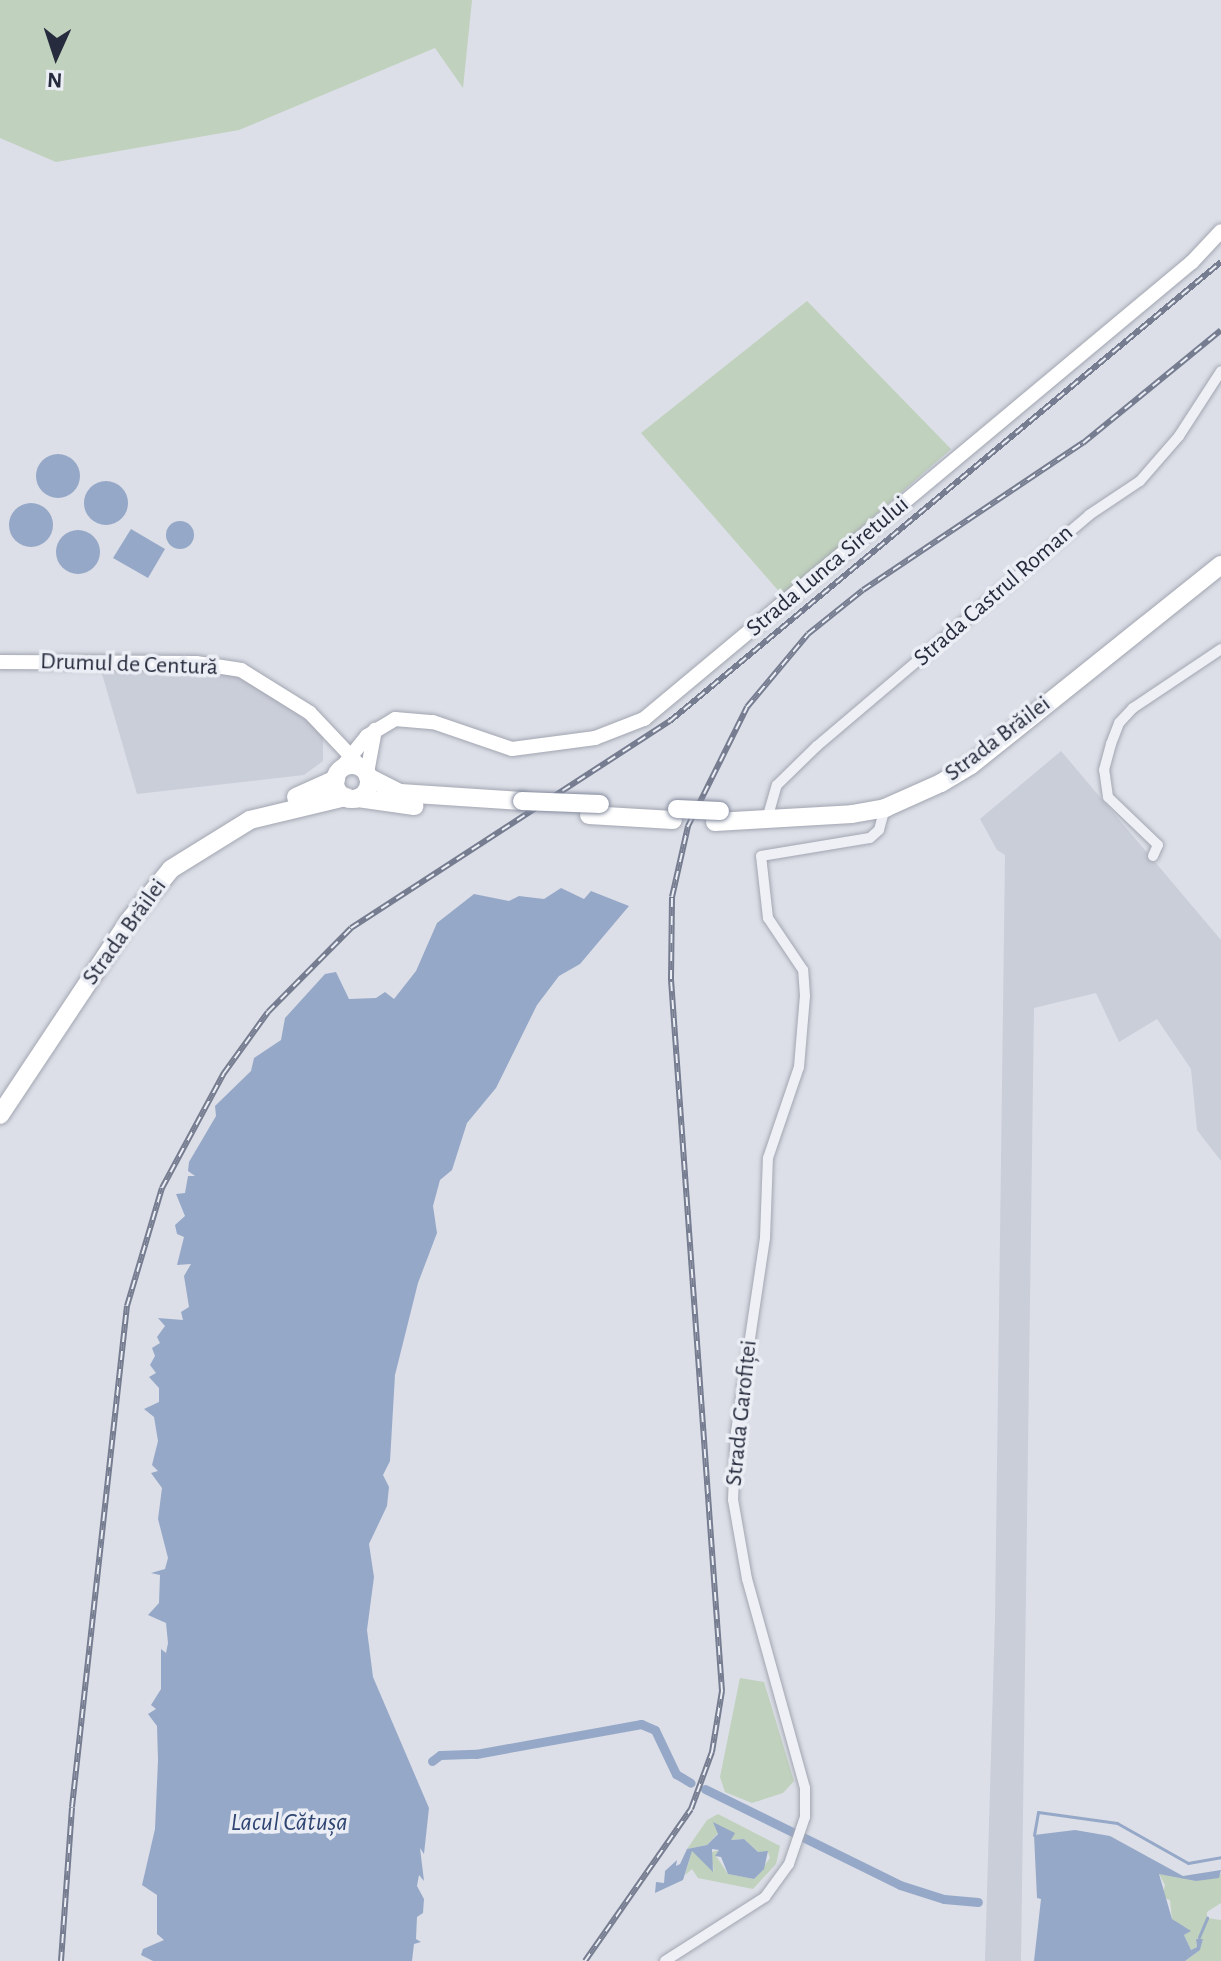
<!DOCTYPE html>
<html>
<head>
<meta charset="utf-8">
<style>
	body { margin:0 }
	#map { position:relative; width:1221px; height:1961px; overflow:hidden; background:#dcdfe7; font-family:"Alegreya Sans",sans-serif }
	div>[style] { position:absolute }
	.built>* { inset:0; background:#caced9 }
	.green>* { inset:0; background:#c0d1bd }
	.water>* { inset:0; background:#96a8c8 }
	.round { border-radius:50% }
	.stream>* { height:3px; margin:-1.5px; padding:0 1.5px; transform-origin:1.5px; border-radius:1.5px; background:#96a8c8 }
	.canal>* { height:9px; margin:-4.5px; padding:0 4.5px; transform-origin:4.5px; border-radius:4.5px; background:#96a8c8 }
	.roads { filter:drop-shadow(0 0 2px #a2a6b1) drop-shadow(0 0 2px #a2a6b1) }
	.street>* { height:10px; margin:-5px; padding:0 5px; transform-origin:5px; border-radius:5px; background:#eff0f5 }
	.secondary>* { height:14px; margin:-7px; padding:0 7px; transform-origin:7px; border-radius:7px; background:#fff }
	.highway>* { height:18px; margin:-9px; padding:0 9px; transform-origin:9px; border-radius:9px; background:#fff }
	.highway>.ring { margin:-9px; padding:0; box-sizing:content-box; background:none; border:18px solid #fff; border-radius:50% }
	.rail>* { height:6px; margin-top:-3px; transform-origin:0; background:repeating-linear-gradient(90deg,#eceef5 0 9px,#767d90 0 18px); box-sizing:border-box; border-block:2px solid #767d90 }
	.bridges { filter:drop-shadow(0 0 2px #848b9e) drop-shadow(0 0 2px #848b9e) }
	.highway-bridge>* { height:18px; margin:-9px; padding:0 9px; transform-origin:9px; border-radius:9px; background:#fff }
	span { translate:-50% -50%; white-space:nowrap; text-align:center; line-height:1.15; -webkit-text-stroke:7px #eceef5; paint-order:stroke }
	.street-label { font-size:24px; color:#262c3d }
	.water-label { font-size:26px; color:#2f4572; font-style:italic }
	.north { position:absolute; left:16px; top:16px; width:80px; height:80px; -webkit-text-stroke:6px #eceef5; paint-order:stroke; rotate:183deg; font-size:22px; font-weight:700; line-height:32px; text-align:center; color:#262c3d }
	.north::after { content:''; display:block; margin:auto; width:28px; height:36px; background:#262c3d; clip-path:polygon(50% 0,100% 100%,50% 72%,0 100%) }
</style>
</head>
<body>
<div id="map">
	<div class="built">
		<i style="clip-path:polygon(100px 667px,212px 671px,247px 679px,323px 732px,323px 761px,304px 775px,137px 794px)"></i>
		<i style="clip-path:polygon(1061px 751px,1221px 940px,1221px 1161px,1197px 1130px,1191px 1069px,1157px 1019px,1119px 1042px,1096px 993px,1034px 1008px,1021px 1961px,985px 1961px,995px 1618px,1005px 855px,997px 850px,980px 819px)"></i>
	</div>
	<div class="green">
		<i style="clip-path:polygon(0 0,472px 0,463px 88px,435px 48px,239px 130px,56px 162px,0 138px)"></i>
		<i style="clip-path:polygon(807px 301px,951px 449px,783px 596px,641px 433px)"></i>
		<i style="clip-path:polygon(740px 1678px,764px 1682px,794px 1781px,783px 1793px,752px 1803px,725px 1792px,720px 1777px)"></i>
		<i style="clip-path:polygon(718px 1814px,780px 1846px,776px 1864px,753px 1889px,698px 1878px,692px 1869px,685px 1875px,692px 1850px,714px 1871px,709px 1853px,719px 1850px,716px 1856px,728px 1874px,754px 1879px,770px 1858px,768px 1852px,758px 1852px,744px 1839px,730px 1840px,730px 1832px,714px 1823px,719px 1832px,707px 1845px,687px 1849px,707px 1820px)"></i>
		<i style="clip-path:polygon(1164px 1871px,1196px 1881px,1221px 1874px,1221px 1903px,1207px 1912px,1207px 1918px,1221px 1920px,1221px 1961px,1185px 1961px,1200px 1950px,1203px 1939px,1196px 1939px,1197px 1947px,1191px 1950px,1184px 1935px,1189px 1932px,1172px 1919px,1170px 1900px,1162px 1897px,1165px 1885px,1159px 1874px)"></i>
	</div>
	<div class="water">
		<i class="round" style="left:36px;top:454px;width:44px;height:44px"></i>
		<i class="round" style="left:84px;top:481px;width:44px;height:44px"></i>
		<i class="round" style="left:9px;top:503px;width:44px;height:44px"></i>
		<i class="round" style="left:166px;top:521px;width:28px;height:28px"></i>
		<i style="clip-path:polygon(131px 529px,165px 549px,148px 578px,113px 558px)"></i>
		<i class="round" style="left:56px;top:530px;width:44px;height:44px"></i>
		<i style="clip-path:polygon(561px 888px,584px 899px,591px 891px,629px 906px,580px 964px,559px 976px,537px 1005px,496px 1088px,467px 1123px,452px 1170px,440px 1180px,433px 1206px,437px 1233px,418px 1283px,395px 1375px,390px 1461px,383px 1475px,389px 1487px,387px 1506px,369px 1544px,374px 1577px,367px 1630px,373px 1677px,429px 1808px,424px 1854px,420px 1848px,424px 1881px,419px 1875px,417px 1886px,424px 1899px,423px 1913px,417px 1917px,416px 1939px,421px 1942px,414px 1944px,412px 1961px,153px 1961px,141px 1955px,143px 1949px,164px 1940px,157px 1934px,157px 1895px,142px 1885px,155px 1829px,158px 1760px,157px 1726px,148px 1714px,156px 1709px,151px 1705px,161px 1689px,161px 1649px,166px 1653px,168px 1643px,166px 1623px,148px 1615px,159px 1603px,160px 1575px,151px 1573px,165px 1569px,168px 1558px,158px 1519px,162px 1488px,151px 1473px,158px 1471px,152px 1465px,158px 1441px,154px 1417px,144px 1409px,159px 1402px,159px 1388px,149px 1377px,156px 1373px,150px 1365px,155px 1356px,152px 1348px,160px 1343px,157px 1337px,165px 1326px,158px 1318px,183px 1320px,181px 1312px,189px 1307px,184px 1276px,191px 1264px,177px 1265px,184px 1237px,177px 1234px,175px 1225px,185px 1216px,176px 1194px,185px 1193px,188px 1176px,195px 1176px,188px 1171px,189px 1162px,216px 1116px,215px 1106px,251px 1071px,254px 1058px,281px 1040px,285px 1018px,325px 974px,336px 972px,349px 999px,376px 998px,385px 992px,394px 999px,416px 971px,437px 923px,474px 894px,509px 901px,519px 896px,544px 899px)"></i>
		<i style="clip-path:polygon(713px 1822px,735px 1833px,731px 1840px,744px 1839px,758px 1852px,768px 1851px,764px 1869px,754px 1879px,728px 1874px,721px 1857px,715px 1856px,719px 1850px,712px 1849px,713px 1872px,692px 1851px,683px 1880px,655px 1893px,656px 1882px,664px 1883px,665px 1871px,677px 1860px,676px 1866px,680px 1864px,687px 1849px,707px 1845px,718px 1834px)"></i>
		<i style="clip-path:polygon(1075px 1830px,1110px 1836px,1183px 1876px,1221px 1870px,1219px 1878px,1196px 1881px,1159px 1874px,1172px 1919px,1191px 1931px,1184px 1935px,1191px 1950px,1197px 1947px,1196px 1939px,1203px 1939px,1200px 1950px,1185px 1961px,1034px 1961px,1041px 1899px,1037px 1898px,1034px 1835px)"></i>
	</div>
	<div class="stream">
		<i style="left:1034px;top:1835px;width:23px;rotate:-80deg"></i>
		<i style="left:1038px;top:1812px;width:80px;rotate:7.9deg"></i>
		<i style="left:1117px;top:1823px;width:81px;rotate:29.4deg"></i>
		<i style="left:1188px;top:1863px;width:34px;rotate:-10deg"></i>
		<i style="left:1199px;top:1937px;width:21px;rotate:-67deg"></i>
	</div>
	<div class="canal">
		<i style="left:432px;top:1761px;width:10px;rotate:-37deg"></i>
		<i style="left:440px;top:1755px;width:36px;rotate:-2deg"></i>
		<i style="left:476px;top:1754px;width:168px;rotate:-10.3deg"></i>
		<i style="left:641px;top:1724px;width:15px;rotate:23deg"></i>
		<i style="left:655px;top:1730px;width:49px;rotate:64.5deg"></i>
		<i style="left:676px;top:1774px;width:17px;rotate:31deg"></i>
		<i style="left:705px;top:1789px;width:217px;rotate:26.2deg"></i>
		<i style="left:900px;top:1885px;width:46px;rotate:17.7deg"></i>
		<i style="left:944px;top:1899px;width:34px;rotate:5deg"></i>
	</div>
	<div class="roads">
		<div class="street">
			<i style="left:767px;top:819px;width:35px;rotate:-74deg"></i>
			<i style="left:777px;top:785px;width:56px;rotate:-44.3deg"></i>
			<i style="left:817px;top:746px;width:357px;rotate:-40.3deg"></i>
			<i style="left:1089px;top:515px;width:61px;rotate:-33.7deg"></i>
			<i style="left:1140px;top:481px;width:60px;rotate:-49.1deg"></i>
			<i style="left:1179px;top:436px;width:77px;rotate:-57.1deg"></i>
			<i style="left:1153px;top:856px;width:12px;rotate:-66deg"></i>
			<i style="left:1158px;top:845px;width:69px;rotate:-136.2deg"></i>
			<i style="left:1108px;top:797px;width:27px;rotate:-98deg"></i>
			<i style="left:1104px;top:770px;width:27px;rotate:-75deg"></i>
			<i style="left:1111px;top:744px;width:22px;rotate:-69deg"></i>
			<i style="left:1119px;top:723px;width:21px;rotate:-47deg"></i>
			<i style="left:1133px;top:708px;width:106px;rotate:-33.8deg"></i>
			<i style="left:665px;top:1961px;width:119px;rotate:-32.6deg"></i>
			<i style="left:765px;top:1897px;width:41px;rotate:-54deg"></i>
			<i style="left:789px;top:1864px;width:50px;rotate:-71.2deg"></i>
			<i style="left:805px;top:1817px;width:29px;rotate:-90deg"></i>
			<i style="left:805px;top:1788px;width:217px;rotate:-105.5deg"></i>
			<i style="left:747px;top:1579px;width:80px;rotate:-100deg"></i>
			<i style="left:733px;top:1500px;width:68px;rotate:-87.5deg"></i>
			<i style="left:736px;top:1432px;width:196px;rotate:-81.5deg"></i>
			<i style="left:765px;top:1238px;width:80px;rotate:-87.9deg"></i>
			<i style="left:768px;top:1158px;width:96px;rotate:-71.2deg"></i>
			<i style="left:799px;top:1067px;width:71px;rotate:-85.2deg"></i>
			<i style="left:805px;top:996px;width:26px;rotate:-94deg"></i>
			<i style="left:803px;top:970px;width:63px;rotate:-123.9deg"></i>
			<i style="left:768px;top:918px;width:62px;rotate:-96.4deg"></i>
			<i style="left:761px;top:856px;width:110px;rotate:-9.4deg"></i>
			<i style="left:870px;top:838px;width:12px;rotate:-42deg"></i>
			<i style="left:879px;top:830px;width:23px;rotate:-75deg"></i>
		</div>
		<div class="secondary">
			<i style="left:0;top:662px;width:196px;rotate:0.3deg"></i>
			<i style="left:196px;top:663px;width:46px;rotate:8.8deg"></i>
			<i style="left:241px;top:670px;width:81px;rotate:31.9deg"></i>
			<i style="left:310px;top:713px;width:77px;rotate:46.6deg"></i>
			<i style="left:339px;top:771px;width:45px;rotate:-51.3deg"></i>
			<i style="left:367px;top:736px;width:33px;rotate:-31deg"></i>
			<i style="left:395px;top:719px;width:38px;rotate:5deg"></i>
			<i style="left:433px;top:722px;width:83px;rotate:18.9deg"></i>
			<i style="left:512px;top:749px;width:84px;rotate:-7.5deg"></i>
			<i style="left:595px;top:738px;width:53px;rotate:-21.2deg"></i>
			<i style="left:644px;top:719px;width:714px;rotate:-39.83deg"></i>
			<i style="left:1192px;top:262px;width:42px;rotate:-46.9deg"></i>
			<i style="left:367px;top:773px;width:44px;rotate:-79.5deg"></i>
		</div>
		<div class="highway">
			<i class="ring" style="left:335px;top:765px;width:16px;height:16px"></i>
			<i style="left:368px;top:777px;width:36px;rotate:27deg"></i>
			<i style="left:400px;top:793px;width:122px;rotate:3.8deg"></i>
			<i style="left:296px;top:797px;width:44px;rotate:-24.2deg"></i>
			<i style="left:358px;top:798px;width:57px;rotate:8.1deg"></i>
			<i style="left:589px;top:815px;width:84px;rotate:3.4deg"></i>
			<i style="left:715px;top:822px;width:137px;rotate:-3.3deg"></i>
			<i style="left:852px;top:814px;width:34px;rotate:-10deg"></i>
			<i style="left:885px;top:808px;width:61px;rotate:-24.1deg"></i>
			<i style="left:941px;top:783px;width:35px;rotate:-31deg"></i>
			<i style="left:971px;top:765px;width:320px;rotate:-38.7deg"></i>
			<i style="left:0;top:1115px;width:232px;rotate:-56.4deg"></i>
			<i style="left:128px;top:922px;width:68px;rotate:-50.9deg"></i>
			<i style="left:171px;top:869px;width:93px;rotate:-31.8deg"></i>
			<i style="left:250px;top:820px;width:99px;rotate:-13.5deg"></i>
		</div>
	</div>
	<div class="rail">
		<i style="left:61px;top:1961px;width:154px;rotate:-85.9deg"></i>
		<i style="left:72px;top:1807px;width:504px;rotate:-83.74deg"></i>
		<i style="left:127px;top:1306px;width:123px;rotate:-73.5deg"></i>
		<i style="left:162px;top:1188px;width:131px;rotate:-61.7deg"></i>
		<i style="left:224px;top:1073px;width:75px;rotate:-54.2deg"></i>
		<i style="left:268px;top:1012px;width:118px;rotate:-45.3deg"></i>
		<i style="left:351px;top:928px;width:380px;rotate:-33deg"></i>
		<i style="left:670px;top:721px;width:717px;rotate:-39.8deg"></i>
		<i style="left:585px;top:1961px;width:185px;rotate:-55.1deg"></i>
		<i style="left:691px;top:1809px;width:61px;rotate:-69.8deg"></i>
		<i style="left:712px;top:1752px;width:62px;rotate:-80.7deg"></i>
		<i style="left:722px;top:1691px;width:714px;rotate:-94.1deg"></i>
		<i style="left:671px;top:979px;width:82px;rotate:-89.3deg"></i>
		<i style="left:672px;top:897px;width:73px;rotate:-77.3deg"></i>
		<i style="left:688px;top:826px;width:133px;rotate:-63.6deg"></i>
		<i style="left:747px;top:707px;width:95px;rotate:-50.1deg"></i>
		<i style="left:808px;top:634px;width:70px;rotate:-38.7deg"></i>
		<i style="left:863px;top:590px;width:265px;rotate:-33.8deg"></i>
		<i style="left:1083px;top:443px;width:178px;rotate:-39.3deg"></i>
	</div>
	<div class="bridges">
		<div class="highway-bridge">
			<i style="left:522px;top:801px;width:78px;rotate:2.2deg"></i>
			<i style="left:677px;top:809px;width:43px;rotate:2.7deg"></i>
		</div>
	</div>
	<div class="street-label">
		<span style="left:828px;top:567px;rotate:-40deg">Strada Lunca Siretului</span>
		<span style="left:994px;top:596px;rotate:-41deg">Strada Castrul Roman</span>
		<span style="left:129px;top:665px;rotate:2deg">Drumul de Centură</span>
		<span style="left:998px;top:739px;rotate:-37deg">Strada Brăilei</span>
		<span style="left:125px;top:932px;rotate:-54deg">Strada Brăilei</span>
		<span style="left:742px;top:1413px;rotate:-84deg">Strada Garofiței</span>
	</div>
	<div class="water-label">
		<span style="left:289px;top:1823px">Lacul Cătușa</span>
	</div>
	<div class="north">N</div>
</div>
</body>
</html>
